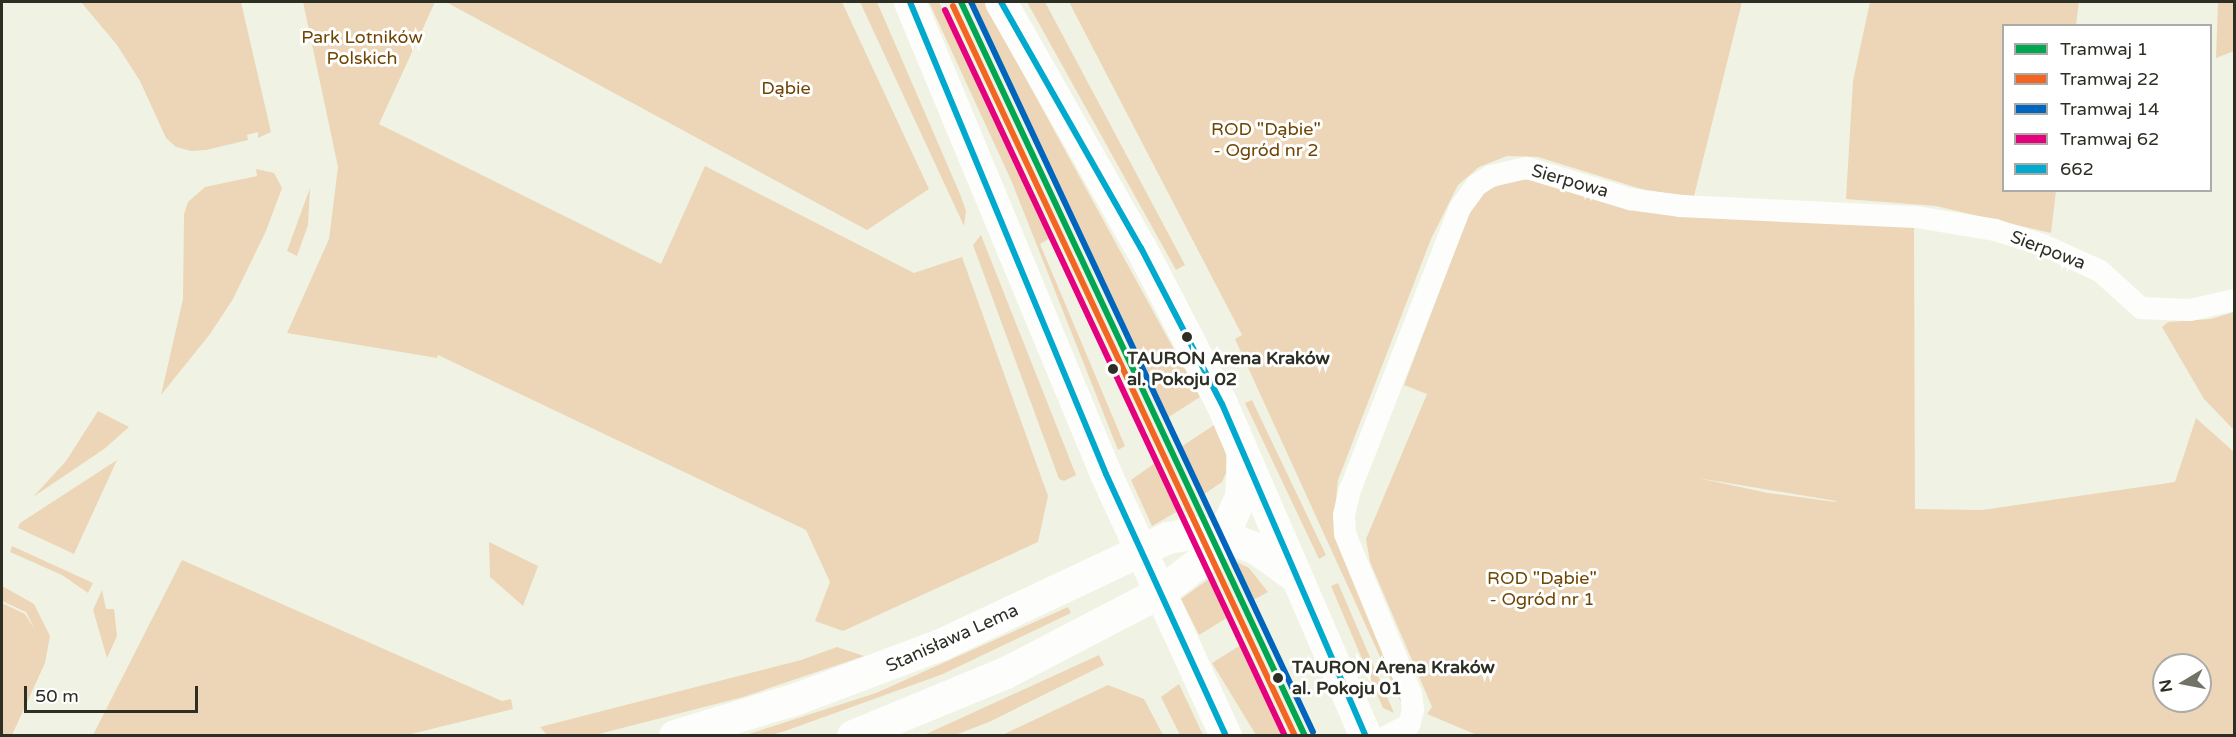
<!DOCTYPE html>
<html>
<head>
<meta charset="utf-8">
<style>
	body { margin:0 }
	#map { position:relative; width:2236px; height:737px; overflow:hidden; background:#f0f3e3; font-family:"Varela Round",sans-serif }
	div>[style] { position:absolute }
	.green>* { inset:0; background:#ecd6b7 }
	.street>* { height:22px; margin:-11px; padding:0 11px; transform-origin:11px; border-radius:11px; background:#fdfdfb }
	.secondary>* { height:32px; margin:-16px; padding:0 16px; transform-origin:16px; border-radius:16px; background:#fdfdfb }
	.bus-1>* { height:6px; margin:-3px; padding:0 3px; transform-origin:3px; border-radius:3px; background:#00a9ce }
	.tram-1>* { height:6px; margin:-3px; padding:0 3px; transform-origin:3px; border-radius:3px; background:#00a651 }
	.tram-2>* { height:6px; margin:-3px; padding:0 3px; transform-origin:3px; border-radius:3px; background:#f26522 }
	.tram-3>* { height:6px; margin:-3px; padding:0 3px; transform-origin:3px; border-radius:3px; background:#0065bd }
	.tram-4>* { height:6px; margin:-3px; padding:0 3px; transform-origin:3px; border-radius:3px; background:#e5007d }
	.dots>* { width:16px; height:16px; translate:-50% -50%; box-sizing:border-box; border:3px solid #fff; border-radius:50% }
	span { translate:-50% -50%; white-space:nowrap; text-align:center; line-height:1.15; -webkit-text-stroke:6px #fff; paint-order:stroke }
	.park-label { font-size:18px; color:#6f4502 }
	.street-label { font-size:18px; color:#2d2e24 }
	.stop-label { font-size:18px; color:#2d2e24; font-weight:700 }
	.left { translate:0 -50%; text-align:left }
	.frame { position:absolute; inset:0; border:3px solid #2d2e24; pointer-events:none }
	.legend { position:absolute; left:2002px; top:24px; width:210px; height:168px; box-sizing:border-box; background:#fff; border:2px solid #ababa7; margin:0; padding:8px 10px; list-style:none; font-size:18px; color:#2d2e24 }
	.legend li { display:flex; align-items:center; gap:12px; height:30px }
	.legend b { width:30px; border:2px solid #ababa7 }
	.north { position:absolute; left:2152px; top:653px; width:60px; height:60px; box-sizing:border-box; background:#fff; border:2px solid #ababa7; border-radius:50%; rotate:260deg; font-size:16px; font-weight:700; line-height:24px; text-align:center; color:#2d2e24 }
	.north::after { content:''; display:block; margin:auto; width:21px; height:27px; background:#717367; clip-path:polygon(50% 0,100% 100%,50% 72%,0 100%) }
	.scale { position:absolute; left:24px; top:686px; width:174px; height:27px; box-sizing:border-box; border:3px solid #2d2e24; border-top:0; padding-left:8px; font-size:18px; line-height:21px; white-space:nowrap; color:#2d2e24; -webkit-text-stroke:4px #fff; paint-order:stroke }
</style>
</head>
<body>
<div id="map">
	<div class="green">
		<i style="clip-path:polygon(81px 2px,241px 2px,271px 132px,258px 138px,258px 132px,247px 135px,248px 140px,206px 150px,191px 151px,176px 147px,166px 138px,140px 81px,117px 45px)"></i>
		<i style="clip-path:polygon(303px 2px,435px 2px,379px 124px,661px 264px,705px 166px,914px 273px,962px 257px,1048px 496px,1038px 542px,843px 631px,815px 621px,830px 582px,806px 530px,438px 355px,437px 358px,287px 333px,329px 239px,338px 167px)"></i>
		<i style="clip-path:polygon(446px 2px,842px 2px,929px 189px,867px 230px)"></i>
		<i style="clip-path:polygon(860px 2px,877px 2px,960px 194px,966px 211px,964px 226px)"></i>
		<i style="clip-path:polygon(929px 2px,939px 2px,1050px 238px,1040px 244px,1125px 446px,1118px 450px,1011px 180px)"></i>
		<i style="clip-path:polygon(968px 2px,984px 2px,1200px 397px,1164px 420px)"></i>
		<i style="clip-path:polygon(1027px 2px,1045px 2px,1185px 265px,1176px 270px)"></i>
		<i style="clip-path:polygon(1069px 2px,1742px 2px,1694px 196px,1648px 191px,1538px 157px,1507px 156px,1479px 167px,1458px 185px,1431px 239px,1338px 480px,1335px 509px,1404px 699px,1403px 707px,1235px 339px,1242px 335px)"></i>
		<i style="clip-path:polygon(1870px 2px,2079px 2px,2076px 25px,2004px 26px,2004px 190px,2056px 191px,2051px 233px,1936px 206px,1846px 199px,1853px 81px)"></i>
		<i style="clip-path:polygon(2218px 2px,2234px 2px,2234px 51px,2216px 58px)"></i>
		<i style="clip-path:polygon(256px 169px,274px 173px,282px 188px,266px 231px,233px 299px,210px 334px,161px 395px,183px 299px,184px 214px,188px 202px,205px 187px,257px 176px)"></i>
		<i style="clip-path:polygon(evenodd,1521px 179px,1914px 225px,1915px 509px,1982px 510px,2175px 482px,2196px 418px,2234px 452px,2234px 735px,1477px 735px,1427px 714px,1432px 707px,1370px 562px,1366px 539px,1427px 394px,1404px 385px,1469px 214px,1481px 195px,1499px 183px,1521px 179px,1698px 478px,1836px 501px,1836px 502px,1768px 493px,1698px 478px,1521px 179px,2164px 665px,2200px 665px,2200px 701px,2164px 701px,2164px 665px)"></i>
		<i style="clip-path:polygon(310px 188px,308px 225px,297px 256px,287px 251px)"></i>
		<i style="clip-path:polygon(981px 235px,1076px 475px,1064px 481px,1059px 479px,973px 245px)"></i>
		<i style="clip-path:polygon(2234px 312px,2234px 430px,2204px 399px,2162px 327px,2168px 322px,2211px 319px)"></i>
		<i style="clip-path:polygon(1252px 400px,1326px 555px,1319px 559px,1245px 403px)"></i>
		<i style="clip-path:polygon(98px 411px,129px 427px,104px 449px,33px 497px,66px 461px)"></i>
		<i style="clip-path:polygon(1214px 425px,1226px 454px,1226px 473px,1222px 482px,1200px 497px,1178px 449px)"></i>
		<i style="clip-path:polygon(117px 460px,74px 554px,18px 528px,20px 523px)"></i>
		<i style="clip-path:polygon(1155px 463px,1178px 511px,1152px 526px,1131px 480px)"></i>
		<i style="clip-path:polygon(489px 542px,538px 566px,523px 606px,490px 577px)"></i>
		<i style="clip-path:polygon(12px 546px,93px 583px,88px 593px,62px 575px,10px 552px)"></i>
		<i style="clip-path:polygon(182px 560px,502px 701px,511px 699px,513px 709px,407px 735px,93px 735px)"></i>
		<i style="clip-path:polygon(1237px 562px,1249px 568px,1268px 592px,1250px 602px,1231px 565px)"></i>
		<i style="clip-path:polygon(1210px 578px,1228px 617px,1199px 635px,1181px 599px)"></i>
		<i style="clip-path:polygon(1338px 583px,1394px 713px,1383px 708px,1331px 586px)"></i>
		<i style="clip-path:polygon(2px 586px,34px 604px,50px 636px,45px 663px,12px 735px,2px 735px,2px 603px,25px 614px,35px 630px,26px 612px,2px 601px)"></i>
		<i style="clip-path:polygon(102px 590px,106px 609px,114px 609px,117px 636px,107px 658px,93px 610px)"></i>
		<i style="clip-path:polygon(1068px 607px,1071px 613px,943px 674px,788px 730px,772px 735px,746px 735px,876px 693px)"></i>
		<i style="clip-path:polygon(1241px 645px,1283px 735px,1256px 735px,1212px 663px)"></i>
		<i style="clip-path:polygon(837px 647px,864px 656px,743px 697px,595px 735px,547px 735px,540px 727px,801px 660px)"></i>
		<i style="clip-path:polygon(1099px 655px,1104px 665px,989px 722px,955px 735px,924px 735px)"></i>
		<i style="clip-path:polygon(1179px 684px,1203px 735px,1180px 735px,1161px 697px)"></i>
		<i style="clip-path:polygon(1108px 685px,1144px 699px,1163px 735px,1002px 735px)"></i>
	</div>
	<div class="street">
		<i style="left:1387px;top:736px;width:25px;rotate:-27deg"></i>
		<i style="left:1409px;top:725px;width:16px;rotate:-75deg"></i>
		<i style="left:1413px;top:710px;width:16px;rotate:-97deg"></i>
		<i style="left:1411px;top:694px;width:173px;rotate:-112.4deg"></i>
		<i style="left:1345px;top:534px;width:19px;rotate:-93deg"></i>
		<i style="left:1344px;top:515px;width:26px;rotate:-77deg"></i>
		<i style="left:1350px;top:490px;width:303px;rotate:-68.7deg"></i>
		<i style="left:1460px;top:208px;width:29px;rotate:-54deg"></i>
		<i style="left:1477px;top:185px;width:17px;rotate:-33deg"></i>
		<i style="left:1491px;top:176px;width:37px;rotate:-13deg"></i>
		<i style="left:1527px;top:168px;width:108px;rotate:16.8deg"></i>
		<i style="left:1630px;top:199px;width:50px;rotate:8deg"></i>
		<i style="left:1680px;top:206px;width:236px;rotate:2.7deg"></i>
		<i style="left:1916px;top:217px;width:80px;rotate:9.3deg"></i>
		<i style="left:1995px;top:230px;width:50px;rotate:17.4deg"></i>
		<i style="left:2043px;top:245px;width:63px;rotate:24.5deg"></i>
		<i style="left:2100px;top:271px;width:55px;rotate:42.1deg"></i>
		<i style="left:2141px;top:308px;width:49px;rotate:2.3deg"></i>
		<i style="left:2190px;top:310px;width:45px;rotate:-12.8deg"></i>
	</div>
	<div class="secondary">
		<i style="left:910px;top:2px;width:511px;rotate:67.45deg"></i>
		<i style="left:1106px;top:474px;width:288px;rotate:65.4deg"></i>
		<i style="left:1001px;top:2px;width:283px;rotate:60.4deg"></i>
		<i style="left:1141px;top:248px;width:176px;rotate:62.6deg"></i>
		<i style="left:1222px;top:404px;width:362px;rotate:66.6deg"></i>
		<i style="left:675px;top:736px;width:127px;rotate:-16.9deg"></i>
		<i style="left:797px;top:699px;width:154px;rotate:-20.6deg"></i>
		<i style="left:941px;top:645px;width:251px;rotate:-25.2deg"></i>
		<i style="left:1168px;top:538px;width:27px;rotate:-10deg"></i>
		<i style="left:1195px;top:533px;width:28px;rotate:6deg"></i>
		<i style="left:1223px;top:536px;width:36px;rotate:21deg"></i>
		<i style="left:1257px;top:549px;width:49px;rotate:35.9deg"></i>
		<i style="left:853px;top:736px;width:165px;rotate:-22.4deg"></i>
		<i style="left:1006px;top:673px;width:174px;rotate:-27.5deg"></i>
		<i style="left:1160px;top:593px;width:59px;rotate:-37.5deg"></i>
		<i style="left:1207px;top:557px;width:26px;rotate:-53deg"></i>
		<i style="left:1223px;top:536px;width:43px;rotate:-65.2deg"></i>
		<i style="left:1241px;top:497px;width:39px;rotate:-87deg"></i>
	</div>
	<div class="bus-1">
		<i style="left:910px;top:2px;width:511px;rotate:67.45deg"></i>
		<i style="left:1106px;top:474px;width:288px;rotate:65.4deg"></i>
		<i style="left:1001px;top:2px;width:283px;rotate:60.4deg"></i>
		<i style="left:1141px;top:248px;width:176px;rotate:62.6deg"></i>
		<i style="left:1222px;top:404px;width:362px;rotate:66.6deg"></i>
	</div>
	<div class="tram-1">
		<i style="left:961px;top:2px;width:811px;rotate:64.89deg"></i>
	</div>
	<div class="tram-2">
		<i style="left:953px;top:6px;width:806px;rotate:64.9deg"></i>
	</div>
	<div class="tram-3">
		<i style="left:971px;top:2px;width:806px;rotate:64.9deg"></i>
	</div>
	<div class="tram-4">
		<i style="left:945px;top:10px;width:802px;rotate:64.91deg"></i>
	</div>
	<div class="dots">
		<i style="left:1187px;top:337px;background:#2d2e24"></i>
		<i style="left:1113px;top:369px;background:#2d2e24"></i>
		<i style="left:1278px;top:678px;background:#2d2e24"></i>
	</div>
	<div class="park-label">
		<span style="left:362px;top:48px">Park Lotników<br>Polskich</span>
		<span style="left:786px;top:88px">Dąbie</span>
		<span style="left:1266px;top:140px">ROD "Dąbie"<br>- Ogród nr 2</span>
		<span style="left:1542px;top:589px">ROD "Dąbie"<br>- Ogród nr 1</span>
	</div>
	<div class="street-label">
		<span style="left:1570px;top:181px;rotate:16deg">Sierpowa</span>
		<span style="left:2048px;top:250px;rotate:21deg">Sierpowa</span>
		<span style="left:952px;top:638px;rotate:-24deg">Stanisława Lema</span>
	</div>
	<div class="stop-label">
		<span class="left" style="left:1127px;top:369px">TAURON Arena Kraków<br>al. Pokoju 02</span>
		<span class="left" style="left:1292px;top:678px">TAURON Arena Kraków<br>al. Pokoju 01</span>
	</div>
	<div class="frame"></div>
	<ul class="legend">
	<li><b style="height:8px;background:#00a651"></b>Tramwaj 1</li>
	<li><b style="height:8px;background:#f26522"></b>Tramwaj 22</li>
	<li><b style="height:8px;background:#0065bd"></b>Tramwaj 14</li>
	<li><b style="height:8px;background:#e5007d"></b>Tramwaj 62</li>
	<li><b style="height:8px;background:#00a9ce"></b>662</li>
	</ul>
	<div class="north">N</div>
	<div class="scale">50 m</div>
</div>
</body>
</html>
